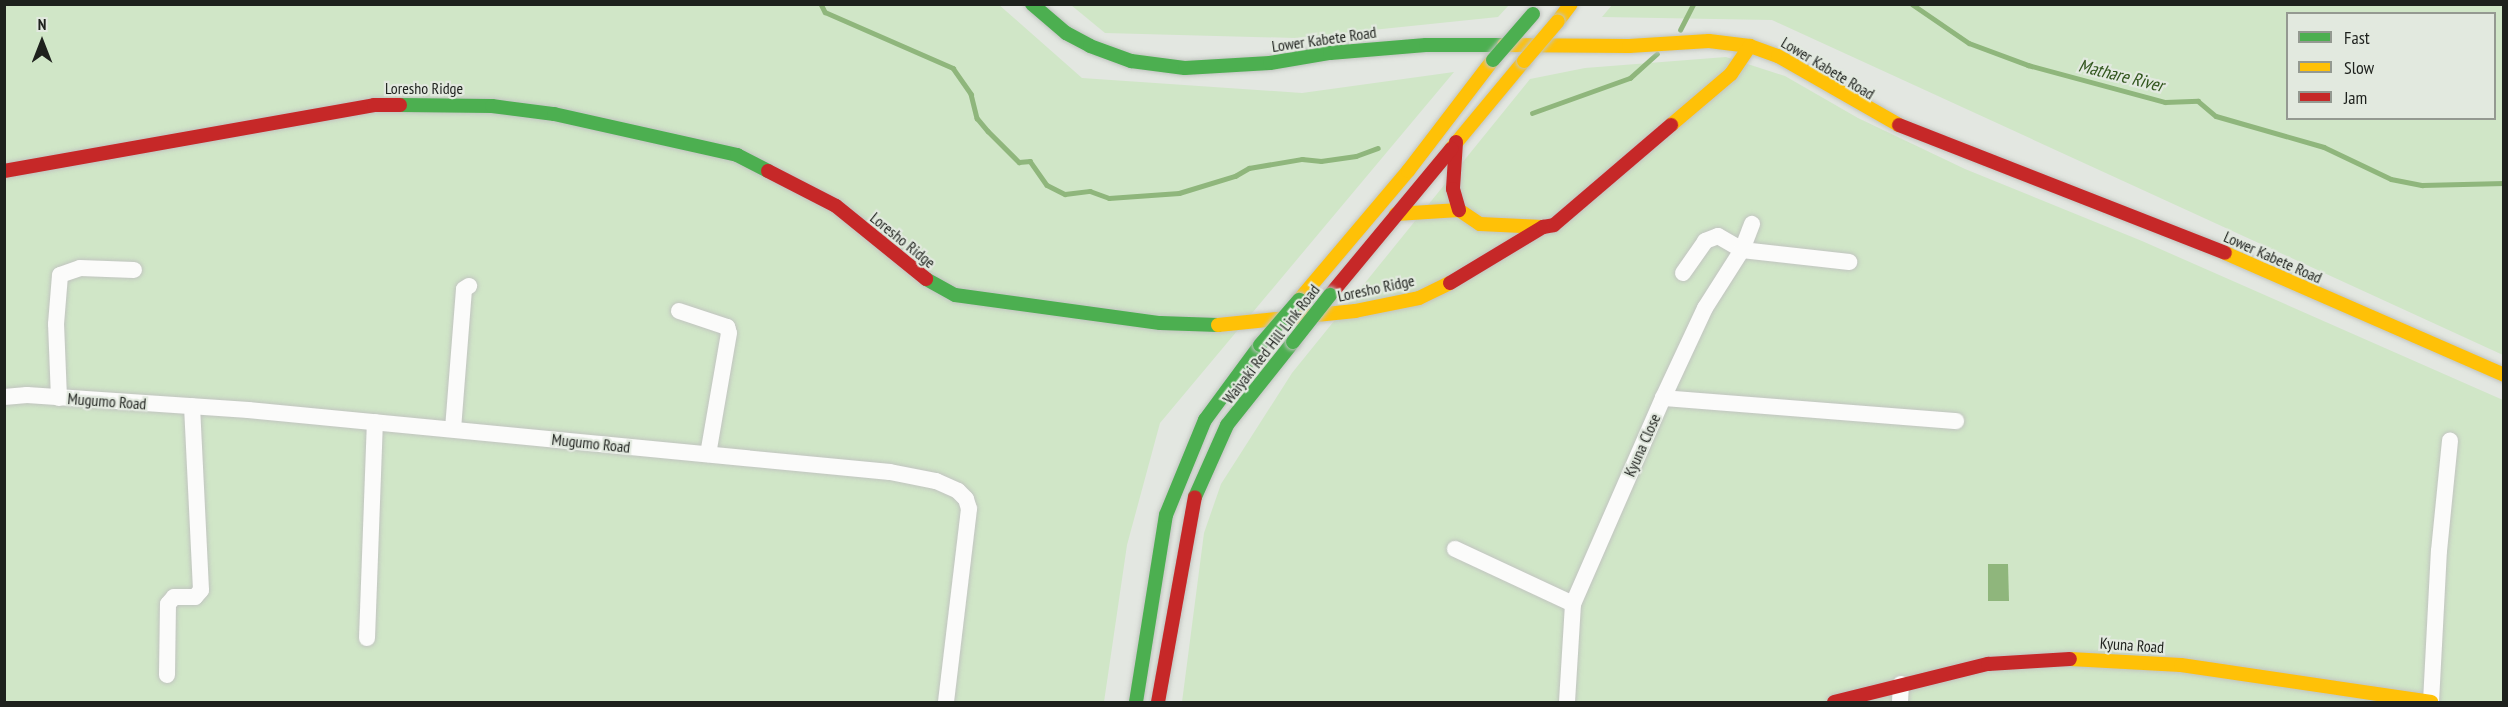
<!DOCTYPE html>
<html>
<head>
<meta charset="utf-8">
<style>
	body { margin:0 }
	#map { position:relative; width:2508px; height:707px; overflow:hidden; background:#e3e7e1; font-family:"PT Sans Narrow",sans-serif }
	div>[style] { position:absolute }
	.green>* { inset:0; background:#d0e6c7 }
	.water>* { inset:0; background:#8fb67c }
	.stream>* { height:4.5px; margin:-2.25px; padding:0 2.25px; transform-origin:2.25px; border-radius:2.25px; background:#8fb67c }
	.roads { filter:drop-shadow(0 0 2px #c1c4c0) drop-shadow(0 0 2px #c1c4c0) }
	.street>* { height:16px; margin:-8px; padding:0 8px; transform-origin:8px; border-radius:8px; background:#fbfbfa }
	.fast>* { height:14px; margin:-7px; padding:0 7px; transform-origin:7px; border-radius:7px; background:#4caf50 }
	.slow>* { height:14px; margin:-7px; padding:0 7px; transform-origin:7px; border-radius:7px; background:#ffc107 }
	.jam>* { height:14px; margin:-7px; padding:0 7px; transform-origin:7px; border-radius:7px; background:#c62828 }
	.bridges { filter:drop-shadow(0 0 2px #c1c4c0) drop-shadow(0 0 2px #c1c4c0) }
	.fast-bridge>* { height:14px; margin:-7px; padding:0 7px; transform-origin:7px; border-radius:7px; background:#4caf50 }
	.slow-bridge>* { height:14px; margin:-7px; padding:0 7px; transform-origin:7px; border-radius:7px; background:#ffc107 }
	span { translate:-50% -50%; white-space:nowrap; text-align:center; line-height:1.15; -webkit-text-stroke:4.5px #e2e9df; paint-order:stroke }
	.street-label { font-size:16px; color:#1e211d }
	.water-label { font-size:18px; color:#31551d; font-style:italic }
	.frame { position:absolute; inset:0; border:6px solid #1e211d; pointer-events:none }
	.legend { position:absolute; left:2286px; top:12px; width:210px; height:108px; box-sizing:border-box; background:#e2e9df; border:2px solid #949991; margin:0; padding:8px 10px; list-style:none; font-size:18px; color:#1e211d }
	.legend li { display:flex; align-items:center; gap:12px; height:30px }
	.legend b { width:30px; border:2px solid #949991 }
	.north { position:absolute; left:12px; top:12px; width:60px; height:60px; -webkit-text-stroke:4px #e2e9df; paint-order:stroke; rotate:0deg; font-size:16px; font-weight:700; line-height:24px; text-align:center; color:#1e211d }
	.north::after { content:''; display:block; margin:auto; width:21px; height:27px; background:#1e211d; clip-path:polygon(50% 0,100% 100%,50% 72%,0 100%) }
</style>
</head>
<body>
<div id="map">
	<div class="green">
		<i style="clip-path:polygon(998px 4px,1082px 78px,1302px 93px,1454px 72px,1160px 423px,1127px 545px,1104px 702px,5px 702px,4px 5px)"></i>
		<i style="clip-path:polygon(1071px 5px,1509px 5px,1498px 17px,1295px 38px,1105px 33px)"></i>
		<i style="clip-path:polygon(evenodd,1612px 5px,2503px 5px,2503px 355px,1772px 20px,1602px 17px,1612px 5px,2288px 14px,2494px 14px,2494px 118px,2288px 118px,2288px 14px)"></i>
		<i style="clip-path:polygon(1726px 57px,1785px 76px,1858px 118px,1965px 169px,2142px 241px,2503px 400px,2503px 702px,1182px 702px,1204px 533px,1221px 484px,1292px 373px,1530px 79px,1585px 68px)"></i>
	</div>
	<div class="water">
		<i style="clip-path:polygon(1988px 564px,2008px 564px,2009px 601px,1988px 601px)"></i>
	</div>
	<div class="stream">
		<i style="left:821px;top:4px;width:9px;rotate:63deg"></i>
		<i style="left:825px;top:12px;width:140px;rotate:23.6deg"></i>
		<i style="left:953px;top:68px;width:32px;rotate:55deg"></i>
		<i style="left:971px;top:94px;width:25px;rotate:76deg"></i>
		<i style="left:977px;top:118px;width:17px;rotate:50deg"></i>
		<i style="left:988px;top:131px;width:44px;rotate:45deg"></i>
		<i style="left:1019px;top:162px;width:11px;rotate:-5deg"></i>
		<i style="left:1030px;top:161px;width:29px;rotate:55deg"></i>
		<i style="left:1047px;top:185px;width:20px;rotate:27deg"></i>
		<i style="left:1065px;top:194px;width:25px;rotate:-7deg"></i>
		<i style="left:1090px;top:191px;width:20px;rotate:20deg"></i>
		<i style="left:1109px;top:198px;width:70px;rotate:-4.1deg"></i>
		<i style="left:1179px;top:193px;width:59px;rotate:-16.9deg"></i>
		<i style="left:1235px;top:176px;width:16px;rotate:-30deg"></i>
		<i style="left:1249px;top:168px;width:54px;rotate:-9.6deg"></i>
		<i style="left:1302px;top:159px;width:19px;rotate:6deg"></i>
		<i style="left:1321px;top:161px;width:35px;rotate:-8deg"></i>
		<i style="left:1356px;top:156px;width:23px;rotate:-20deg"></i>
		<i style="left:1912px;top:4px;width:69px;rotate:34.4deg"></i>
		<i style="left:1969px;top:43px;width:63px;rotate:20.4deg"></i>
		<i style="left:2028px;top:65px;width:142px;rotate:15.1deg"></i>
		<i style="left:2165px;top:102px;width:33px;rotate:-2deg"></i>
		<i style="left:2198px;top:101px;width:23px;rotate:40deg"></i>
		<i style="left:2216px;top:116px;width:112px;rotate:16deg"></i>
		<i style="left:2324px;top:147px;width:74px;rotate:25.5deg"></i>
		<i style="left:2391px;top:179px;width:32px;rotate:11deg"></i>
		<i style="left:2422px;top:185px;width:82px;rotate:-1.4deg"></i>
		<i style="left:1680px;top:30px;width:29px;rotate:-63deg"></i>
		<i style="left:1532px;top:113px;width:104px;rotate:-19.7deg"></i>
		<i style="left:1630px;top:78px;width:36px;rotate:-42deg"></i>
	</div>
	<div class="roads">
		<div class="street">
			<i style="left:1683px;top:273px;width:39px;rotate:-55deg"></i>
			<i style="left:1705px;top:241px;width:14px;rotate:-21deg"></i>
			<i style="left:1718px;top:236px;width:28px;rotate:30deg"></i>
			<i style="left:1742px;top:250px;width:108px;rotate:6.4deg"></i>
			<i style="left:679px;top:311px;width:51px;rotate:18.4deg"></i>
			<i style="left:727px;top:327px;width:6px;rotate:72deg"></i>
			<i style="left:729px;top:333px;width:123px;rotate:99.8deg"></i>
			<i style="left:4px;top:397px;width:23px;rotate:-5deg"></i>
			<i style="left:27px;top:395px;width:222px;rotate:3.9deg"></i>
			<i style="left:248px;top:410px;width:645px;rotate:5.52deg"></i>
			<i style="left:890px;top:472px;width:47px;rotate:11.1deg"></i>
			<i style="left:936px;top:481px;width:24px;rotate:24deg"></i>
			<i style="left:958px;top:491px;width:11px;rotate:45deg"></i>
			<i style="left:966px;top:499px;width:10px;rotate:73deg"></i>
			<i style="left:969px;top:509px;width:194px;rotate:96.8deg"></i>
			<i style="left:59px;top:398px;width:74px;rotate:-92.3deg"></i>
			<i style="left:56px;top:324px;width:49px;rotate:-85.3deg"></i>
			<i style="left:60px;top:275px;width:21px;rotate:-19deg"></i>
			<i style="left:80px;top:268px;width:54px;rotate:2.1deg"></i>
			<i style="left:1663px;top:398px;width:99px;rotate:-65deg"></i>
			<i style="left:1705px;top:308px;width:69px;rotate:-57.5deg"></i>
			<i style="left:1742px;top:250px;width:28px;rotate:-69deg"></i>
			<i style="left:453px;top:429px;width:140px;rotate:-85.5deg"></i>
			<i style="left:464px;top:289px;width:6px;rotate:-31deg"></i>
			<i style="left:1455px;top:549px;width:130px;rotate:25deg"></i>
			<i style="left:367px;top:638px;width:216px;rotate:-87.9deg"></i>
			<i style="left:167px;top:675px;width:71px;rotate:-89.2deg"></i>
			<i style="left:168px;top:604px;width:9px;rotate:-49deg"></i>
			<i style="left:174px;top:597px;width:21px"></i>
			<i style="left:195px;top:597px;width:9px;rotate:-49deg"></i>
			<i style="left:201px;top:590px;width:184px;rotate:-92.8deg"></i>
			<i style="left:1567px;top:702px;width:98px;rotate:-86.5deg"></i>
			<i style="left:1573px;top:604px;width:225px;rotate:-66.4deg"></i>
			<i style="left:1663px;top:398px;width:294px;rotate:4.5deg"></i>
			<i style="left:1900px;top:702px;width:18px;rotate:-87deg"></i>
			<i style="left:2431px;top:702px;width:151px;rotate:-87deg"></i>
			<i style="left:2439px;top:551px;width:111px;rotate:-84.3deg"></i>
		</div>
		<div class="fast">
			<i style="left:1032px;top:4px;width:45px;rotate:40.5deg"></i>
			<i style="left:1066px;top:33px;width:27px;rotate:28deg"></i>
			<i style="left:1090px;top:46px;width:44px;rotate:20.1deg"></i>
			<i style="left:1131px;top:61px;width:54px;rotate:7.4deg"></i>
			<i style="left:1185px;top:68px;width:85px;rotate:-3.4deg"></i>
			<i style="left:1270px;top:63px;width:61px;rotate:-9.5deg"></i>
			<i style="left:1330px;top:53px;width:96px;rotate:-4.8deg"></i>
			<i style="left:1426px;top:45px;width:78px"></i>
			<i style="left:400px;top:105px;width:92px;rotate:0.6deg"></i>
			<i style="left:492px;top:106px;width:63px;rotate:7.4deg"></i>
			<i style="left:554px;top:114px;width:188px;rotate:12.6deg"></i>
			<i style="left:737px;top:155px;width:35px;rotate:27deg"></i>
			<i style="left:926px;top:279px;width:33px;rotate:29deg"></i>
			<i style="left:955px;top:295px;width:207px;rotate:7.8deg"></i>
			<i style="left:1160px;top:323px;width:58px;rotate:2deg"></i>
			<i style="left:1195px;top:497px;width:79px;rotate:-66deg"></i>
			<i style="left:1227px;top:425px;width:106px;rotate:-51.5deg"></i>
			<i style="left:1136px;top:702px;width:189px;rotate:-80.9deg"></i>
			<i style="left:1166px;top:515px;width:103px;rotate:-67.7deg"></i>
			<i style="left:1205px;top:420px;width:93px;rotate:-53.7deg"></i>
		</div>
		<div class="slow">
			<i style="left:1558px;top:21px;width:21px;rotate:-53deg"></i>
			<i style="left:1504px;top:45px;width:125px;rotate:0.5deg"></i>
			<i style="left:1629px;top:46px;width:80px;rotate:-3.6deg"></i>
			<i style="left:1709px;top:41px;width:41px;rotate:7deg"></i>
			<i style="left:1750px;top:46px;width:30px;rotate:20deg"></i>
			<i style="left:1778px;top:56px;width:139px;rotate:29.7deg"></i>
			<i style="left:1671px;top:125px;width:79px;rotate:-40.4deg"></i>
			<i style="left:1731px;top:74px;width:34px;rotate:-56deg"></i>
			<i style="left:1451px;top:149px;width:114px;rotate:-50.3deg"></i>
			<i style="left:1396px;top:214px;width:63px;rotate:-3.6deg"></i>
			<i style="left:1459px;top:210px;width:25px;rotate:34deg"></i>
			<i style="left:1480px;top:224px;width:63px;rotate:2.7deg"></i>
			<i style="left:2225px;top:253px;width:305px;rotate:23.6deg"></i>
			<i style="left:1299px;top:300px;width:169px;rotate:-49.8deg"></i>
			<i style="left:1408px;top:171px;width:140px;rotate:-52.6deg"></i>
			<i style="left:1218px;top:325px;width:138px;rotate:-5.8deg"></i>
			<i style="left:1355px;top:311px;width:65px;rotate:-11.5deg"></i>
			<i style="left:1419px;top:298px;width:34px;rotate:-26deg"></i>
			<i style="left:2070px;top:659px;width:111px;rotate:3.1deg"></i>
			<i style="left:2181px;top:665px;width:253px;rotate:8.4deg"></i>
		</div>
		<div class="jam">
			<i style="left:1899px;top:125px;width:350px;rotate:21.4deg"></i>
			<i style="left:1456px;top:142px;width:47px;rotate:93.7deg"></i>
			<i style="left:1453px;top:189px;width:22px;rotate:74deg"></i>
			<i style="left:4px;top:171px;width:376px;rotate:-10.1deg"></i>
			<i style="left:374px;top:105px;width:26px"></i>
			<i style="left:768px;top:171px;width:76px;rotate:27.2deg"></i>
			<i style="left:836px;top:206px;width:116px;rotate:39deg"></i>
			<i style="left:1450px;top:283px;width:109px;rotate:-31.1deg"></i>
			<i style="left:1543px;top:227px;width:11px;rotate:-10deg"></i>
			<i style="left:1554px;top:225px;width:154px;rotate:-40.5deg"></i>
			<i style="left:1330px;top:295px;width:190px;rotate:-50.3deg"></i>
			<i style="left:1158px;top:702px;width:208px;rotate:-79.8deg"></i>
			<i style="left:1834px;top:702px;width:159px;rotate:-13.9deg"></i>
			<i style="left:1988px;top:664px;width:82px;rotate:-3.5deg"></i>
		</div>
	</div>
	<div class="bridges">
		<div class="fast-bridge">
			<i style="left:1493px;top:60px;width:61px;rotate:-49deg"></i>
			<i style="left:1293px;top:342px;width:60px;rotate:-51.8deg"></i>
			<i style="left:1260px;top:345px;width:60px;rotate:-49.1deg"></i>
		</div>
		<div class="slow-bridge">
			<i style="left:1524px;top:61px;width:52px;rotate:-49.6deg"></i>
		</div>
	</div>
	<div class="street-label">
		<span style="left:1324px;top:39px;rotate:-8deg">Lower Kabete Road</span>
		<span style="left:1828px;top:68px;rotate:31deg">Lower Kabete Road</span>
		<span style="left:424px;top:88px">Loresho Ridge</span>
		<span style="left:903px;top:240px;rotate:39deg">Loresho Ridge</span>
		<span style="left:2273px;top:257px;rotate:24deg">Lower Kabete Road</span>
		<span style="left:1376px;top:288px;rotate:-12deg">Loresho Ridge</span>
		<span style="left:1271px;top:344px;rotate:-52deg">Waiyaki Red Hill Link Road</span>
		<span style="left:107px;top:401px;rotate:4deg">Mugumo Road</span>
		<span style="left:591px;top:443px;rotate:6deg">Mugumo Road</span>
		<span style="left:1642px;top:445px;rotate:-66deg">Kyuna Close</span>
		<span style="left:2132px;top:645px;rotate:4deg">Kyuna Road</span>
	</div>
	<div class="water-label">
		<span style="left:2121px;top:76px;rotate:14deg">Mathare River</span>
	</div>
	<div class="frame"></div>
	<ul class="legend">
	<li><b style="height:8px;background:#4caf50"></b>Fast</li>
	<li><b style="height:8px;background:#ffc107"></b>Slow</li>
	<li><b style="height:8px;background:#c62828"></b>Jam</li>
	</ul>
	<div class="north">N</div>
</div>
</body>
</html>
